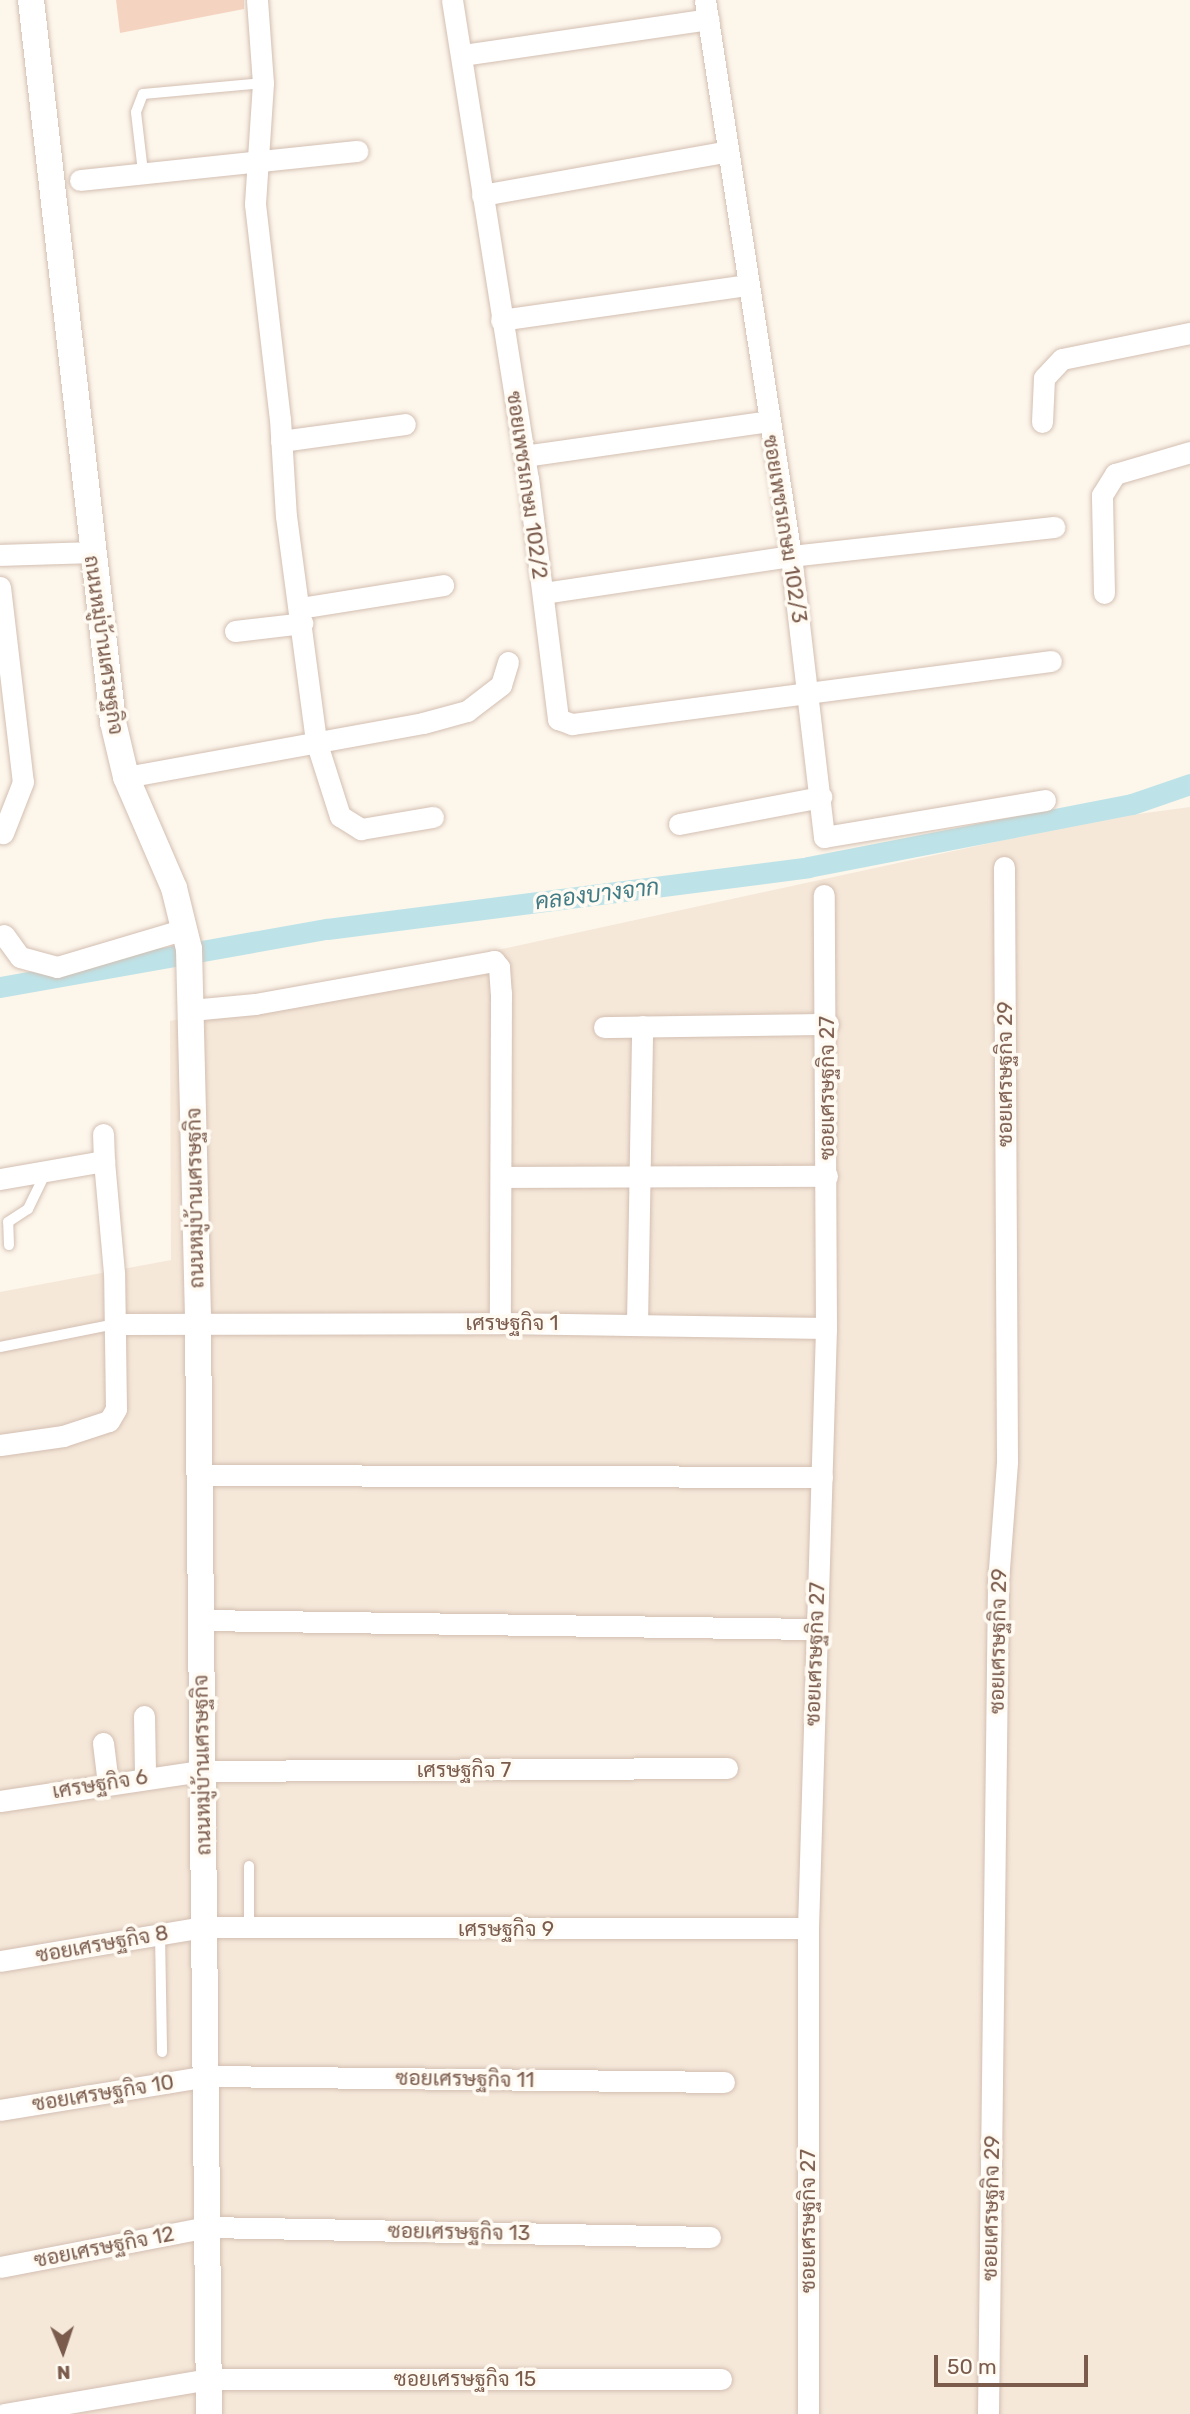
<!DOCTYPE html>
<html>
<head>
<meta charset="utf-8">
<style>
	body { margin:0 }
	#map { position:relative; width:1190px; height:2414px; overflow:hidden; background:#fdf6eb; font-family:Rubik,Sarabun,sans-serif }
	div>[style] { position:absolute }
	.residential>* { inset:0; background:#f5e8d9 }
	.canal>* { height:21px; margin:-10.5px; padding:0 10.5px; transform-origin:10.5px; border-radius:10.5px; background:#bde3e8 }
	.building>* { inset:0; background:#f4d4c1 }
	.roads { filter:drop-shadow(0 0 2px #d3bfb2) drop-shadow(0 0 2px #d3bfb2) }
	.service>* { height:10px; margin:-5px; padding:0 5px; transform-origin:5px; border-radius:5px; background:#fff }
	.minor>* { height:21px; margin:-10.5px; padding:0 10.5px; transform-origin:10.5px; border-radius:10.5px; background:#fff }
	.tertiary>* { height:26px; margin:-13px; padding:0 13px; transform-origin:13px; border-radius:13px; background:#fff }
	span { translate:-50% -50%; white-space:nowrap; text-align:center; line-height:1.15; -webkit-text-stroke:7px #fffaf2; paint-order:stroke }
	.street-label { font-size:21px; color:#7a5b4c }
	.water-label { font-size:23px; color:#417c86; font-style:italic }
	.north { position:absolute; left:28px; top:2316px; width:70px; height:70px; -webkit-text-stroke:5px #fffaf2; paint-order:stroke; rotate:178deg; font-size:19px; font-weight:700; line-height:28px; text-align:center; color:#7a5b4c }
	.north::after { content:''; display:block; margin:auto; width:24px; height:32px; background:#7a5b4c; clip-path:polygon(50% 0,100% 100%,50% 72%,0 100%) }
	.scale { position:absolute; left:934px; top:2355px; width:154px; height:32px; box-sizing:border-box; border:4px solid #7a5b4c; border-top:0; padding-left:9px; font-size:21px; line-height:24px; white-space:nowrap; color:#7a5b4c; -webkit-text-stroke:5px #fffaf2; paint-order:stroke }
</style>
</head>
<body>
<div id="map">
	<div class="residential">
		<i style="clip-path:polygon(1190px 807px,1190px 2414px,0 2414px,0 1292px,171px 1260px,170px 1021px,1101px 819px)"></i>
	</div>
	<div class="canal">
		<i style="left:0;top:987px;width:332px;rotate:-10.1deg"></i>
		<i style="left:327px;top:929px;width:485px;rotate:-7.3deg"></i>
		<i style="left:808px;top:867px;width:330px;rotate:-11deg"></i>
		<i style="left:1132px;top:804px;width:61px;rotate:-19deg"></i>
	</div>
	<div class="building">
		<i style="clip-path:polygon(116px 0,244px 0,244px 9px,120px 33px)"></i>
	</div>
	<div class="roads">
		<div class="service">
			<i style="left:143px;top:172px;width:60px;rotate:-96.7deg"></i>
			<i style="left:136px;top:112px;width:19px;rotate:-69deg"></i>
			<i style="left:143px;top:94px;width:121px;rotate:-5.2deg"></i>
			<i style="left:9px;top:1245px;width:23px;rotate:-92deg"></i>
			<i style="left:8px;top:1222px;width:24px;rotate:-33deg"></i>
			<i style="left:28px;top:1209px;width:41px;rotate:-64.1deg"></i>
			<i style="left:0;top:1347px;width:117px;rotate:-11.3deg"></i>
			<i style="left:249px;top:1866px;width:63px;rotate:90deg"></i>
			<i style="left:160px;top:1934px;width:118px;rotate:89deg"></i>
		</div>
		<div class="minor">
			<i style="left:257px;top:0;width:83px;rotate:85.9deg"></i>
			<i style="left:263px;top:83px;width:121px;rotate:93.8deg"></i>
			<i style="left:255px;top:204px;width:216px;rotate:83.4deg"></i>
			<i style="left:280px;top:419px;width:97px;rotate:86.5deg"></i>
			<i style="left:286px;top:516px;width:227px;rotate:82.4deg"></i>
			<i style="left:316px;top:741px;width:79px;rotate:72.3deg"></i>
			<i style="left:340px;top:816px;width:25px;rotate:32deg"></i>
			<i style="left:361px;top:829px;width:73px;rotate:-9.5deg"></i>
			<i style="left:452px;top:0;width:484px;rotate:81deg"></i>
			<i style="left:528px;top:478px;width:243px;rotate:82.9deg"></i>
			<i style="left:558px;top:719px;width:15px;rotate:20deg"></i>
			<i style="left:572px;top:724px;width:483px;rotate:-7.5deg"></i>
			<i style="left:705px;top:0;width:563px;rotate:81.21deg"></i>
			<i style="left:791px;top:556px;width:283px;rotate:83.3deg"></i>
			<i style="left:824px;top:837px;width:224px;rotate:-9.5deg"></i>
			<i style="left:462px;top:55px;width:249px;rotate:-8.3deg"></i>
			<i style="left:80px;top:180px;width:279px;rotate:-6deg"></i>
			<i style="left:482px;top:195px;width:250px;rotate:-10.1deg"></i>
			<i style="left:501px;top:320px;width:248px;rotate:-8.1deg"></i>
			<i style="left:1042px;top:422px;width:44px;rotate:-87.4deg"></i>
			<i style="left:1044px;top:378px;width:26px;rotate:-47deg"></i>
			<i style="left:1062px;top:359px;width:131px;rotate:-11.5deg"></i>
			<i style="left:281px;top:441px;width:125px;rotate:-7.8deg"></i>
			<i style="left:524px;top:456px;width:247px;rotate:-8.1deg"></i>
			<i style="left:0;top:555px;width:91px;rotate:-1.9deg"></i>
			<i style="left:0;top:587px;width:196px;rotate:83.3deg"></i>
			<i style="left:23px;top:782px;width:55px;rotate:111.4deg"></i>
			<i style="left:543px;top:593px;width:251px;rotate:-8.5deg"></i>
			<i style="left:791px;top:556px;width:265px;rotate:-6.3deg"></i>
			<i style="left:1104px;top:593px;width:98px;rotate:-91.2deg"></i>
			<i style="left:1102px;top:495px;width:25px;rotate:-58deg"></i>
			<i style="left:1115px;top:474px;width:78px;rotate:-16.3deg"></i>
			<i style="left:300px;top:608px;width:145px;rotate:-9.1deg"></i>
			<i style="left:235px;top:631px;width:68px;rotate:-6.7deg"></i>
			<i style="left:126px;top:777px;width:302px;rotate:-10.3deg"></i>
			<i style="left:423px;top:723px;width:46px;rotate:-15.3deg"></i>
			<i style="left:467px;top:711px;width:43px;rotate:-37.4deg"></i>
			<i style="left:501px;top:685px;width:24px;rotate:-73deg"></i>
			<i style="left:679px;top:824px;width:145px;rotate:-10.8deg"></i>
			<i style="left:4px;top:935px;width:27px;rotate:54deg"></i>
			<i style="left:20px;top:957px;width:38px;rotate:15deg"></i>
			<i style="left:57px;top:967px;width:134px;rotate:-16.5deg"></i>
			<i style="left:191px;top:1010px;width:64px;rotate:-5.4deg"></i>
			<i style="left:255px;top:1004px;width:243px;rotate:-10.2deg"></i>
			<i style="left:494px;top:961px;width:8px;rotate:50deg"></i>
			<i style="left:499px;top:967px;width:26px;rotate:86deg"></i>
			<i style="left:501px;top:993px;width:330px;rotate:90.2deg"></i>
			<i style="left:604px;top:1027px;width:224px;rotate:-0.8deg"></i>
			<i style="left:501px;top:1177px;width:326px;rotate:-0.2deg"></i>
			<i style="left:0;top:1179px;width:106px;rotate:-9.8deg"></i>
			<i style="left:104px;top:1161px;width:27px;rotate:-92deg"></i>
			<i style="left:115px;top:1324px;width:385px;rotate:-0.1deg"></i>
			<i style="left:500px;top:1323px;width:326px;rotate:0.9deg"></i>
			<i style="left:637px;top:1324px;width:298px;rotate:-89deg"></i>
			<i style="left:0;top:1445px;width:64px;rotate:-8.1deg"></i>
			<i style="left:63px;top:1436px;width:48px;rotate:-18.1deg"></i>
			<i style="left:109px;top:1421px;width:14px;rotate:-60deg"></i>
			<i style="left:116px;top:1409px;width:136px;rotate:-90.8deg"></i>
			<i style="left:114px;top:1273px;width:112px;rotate:-95.1deg"></i>
			<i style="left:198px;top:1475px;width:624px;rotate:0.18deg"></i>
			<i style="left:200px;top:1620px;width:614px;rotate:0.84deg"></i>
			<i style="left:144px;top:1716px;width:60px;rotate:89deg"></i>
			<i style="left:103px;top:1743px;width:39px;rotate:83deg"></i>
			<i style="left:0;top:1801px;width:203px;rotate:-8.5deg"></i>
			<i style="left:201px;top:1771px;width:526px;rotate:-0.33deg"></i>
			<i style="left:0;top:1961px;width:207px;rotate:-9.5deg"></i>
			<i style="left:204px;top:1927px;width:604px;rotate:0.09deg"></i>
			<i style="left:0;top:2110px;width:210px;rotate:-9.3deg"></i>
			<i style="left:207px;top:2076px;width:517px;rotate:0.66deg"></i>
			<i style="left:0;top:2267px;width:212px;rotate:-10.9deg"></i>
			<i style="left:208px;top:2227px;width:502px;rotate:1.14deg"></i>
			<i style="left:4px;top:2414px;width:207px;rotate:-9.7deg"></i>
			<i style="left:208px;top:2379px;width:513px"></i>
			<i style="left:808px;top:2414px;width:486px;rotate:-90deg"></i>
			<i style="left:808px;top:1928px;width:600px;rotate:-88.28deg"></i>
			<i style="left:826px;top:1328px;width:433px;rotate:-90.3deg"></i>
			<i style="left:988px;top:2414px;width:832px;rotate:-89.31deg"></i>
			<i style="left:998px;top:1582px;width:121px;rotate:-85.7deg"></i>
			<i style="left:1007px;top:1461px;width:594px;rotate:-90.29deg"></i>
		</div>
		<div class="tertiary">
			<i style="left:31px;top:0;width:727px;rotate:83.52deg"></i>
			<i style="left:113px;top:722px;width:57px;rotate:76.7deg"></i>
			<i style="left:126px;top:777px;width:121px;rotate:66.6deg"></i>
			<i style="left:174px;top:888px;width:63px;rotate:76.2deg"></i>
			<i style="left:189px;top:949px;width:376px;rotate:88.6deg"></i>
			<i style="left:198px;top:1325px;width:1089px;rotate:89.42deg"></i>
		</div>
	</div>
	<div class="street-label">
		<span style="left:527px;top:485px;rotate:82deg">ซอยเพชรเกษม 102/2</span>
		<span style="left:785px;top:529px;rotate:81deg">ซอยเพชรเกษม 102/3</span>
		<span style="left:104px;top:645px;rotate:82deg">ถนนหมู่บ้านเศรษฐกิจ</span>
		<span style="left:1005px;top:1074px;rotate:-90deg">ซอยเศรษฐกิจ 29</span>
		<span style="left:827px;top:1088px;rotate:-90deg">ซอยเศรษฐกิจ 27</span>
		<span style="left:195px;top:1198px;rotate:-91deg">ถนนหมู่บ้านเศรษฐกิจ</span>
		<span style="left:512px;top:1323px">เศรษฐกิจ 1</span>
		<span style="left:998px;top:1641px;rotate:-89deg">ซอยเศรษฐกิจ 29</span>
		<span style="left:815px;top:1654px;rotate:-88deg">ซอยเศรษฐกิจ 27</span>
		<span style="left:202px;top:1765px;rotate:-91deg">ถนนหมู่บ้านเศรษฐกิจ</span>
		<span style="left:464px;top:1770px">เศรษฐกิจ 7</span>
		<span style="left:100px;top:1784px;rotate:-9deg">เศรษฐกิจ 6</span>
		<span style="left:506px;top:1929px">เศรษฐกิจ 9</span>
		<span style="left:102px;top:1944px;rotate:-10deg">ซอยเศรษฐกิจ 8</span>
		<span style="left:465px;top:2079px;rotate:1deg">ซอยเศรษฐกิจ 11</span>
		<span style="left:103px;top:2093px;rotate:-9deg">ซอยเศรษฐกิจ 10</span>
		<span style="left:991px;top:2208px;rotate:-89deg">ซอยเศรษฐกิจ 29</span>
		<span style="left:808px;top:2221px;rotate:-90deg">ซอยเศรษฐกิจ 27</span>
		<span style="left:459px;top:2232px;rotate:1deg">ซอยเศรษฐกิจ 13</span>
		<span style="left:104px;top:2247px;rotate:-11deg">ซอยเศรษฐกิจ 12</span>
		<span style="left:465px;top:2379px">ซอยเศรษฐกิจ 15</span>
	</div>
	<div class="water-label">
		<span style="left:597px;top:894px;rotate:-7deg">คลองบางจาก</span>
	</div>
	<div class="north">N</div>
	<div class="scale">50 m</div>
</div>
</body>
</html>
